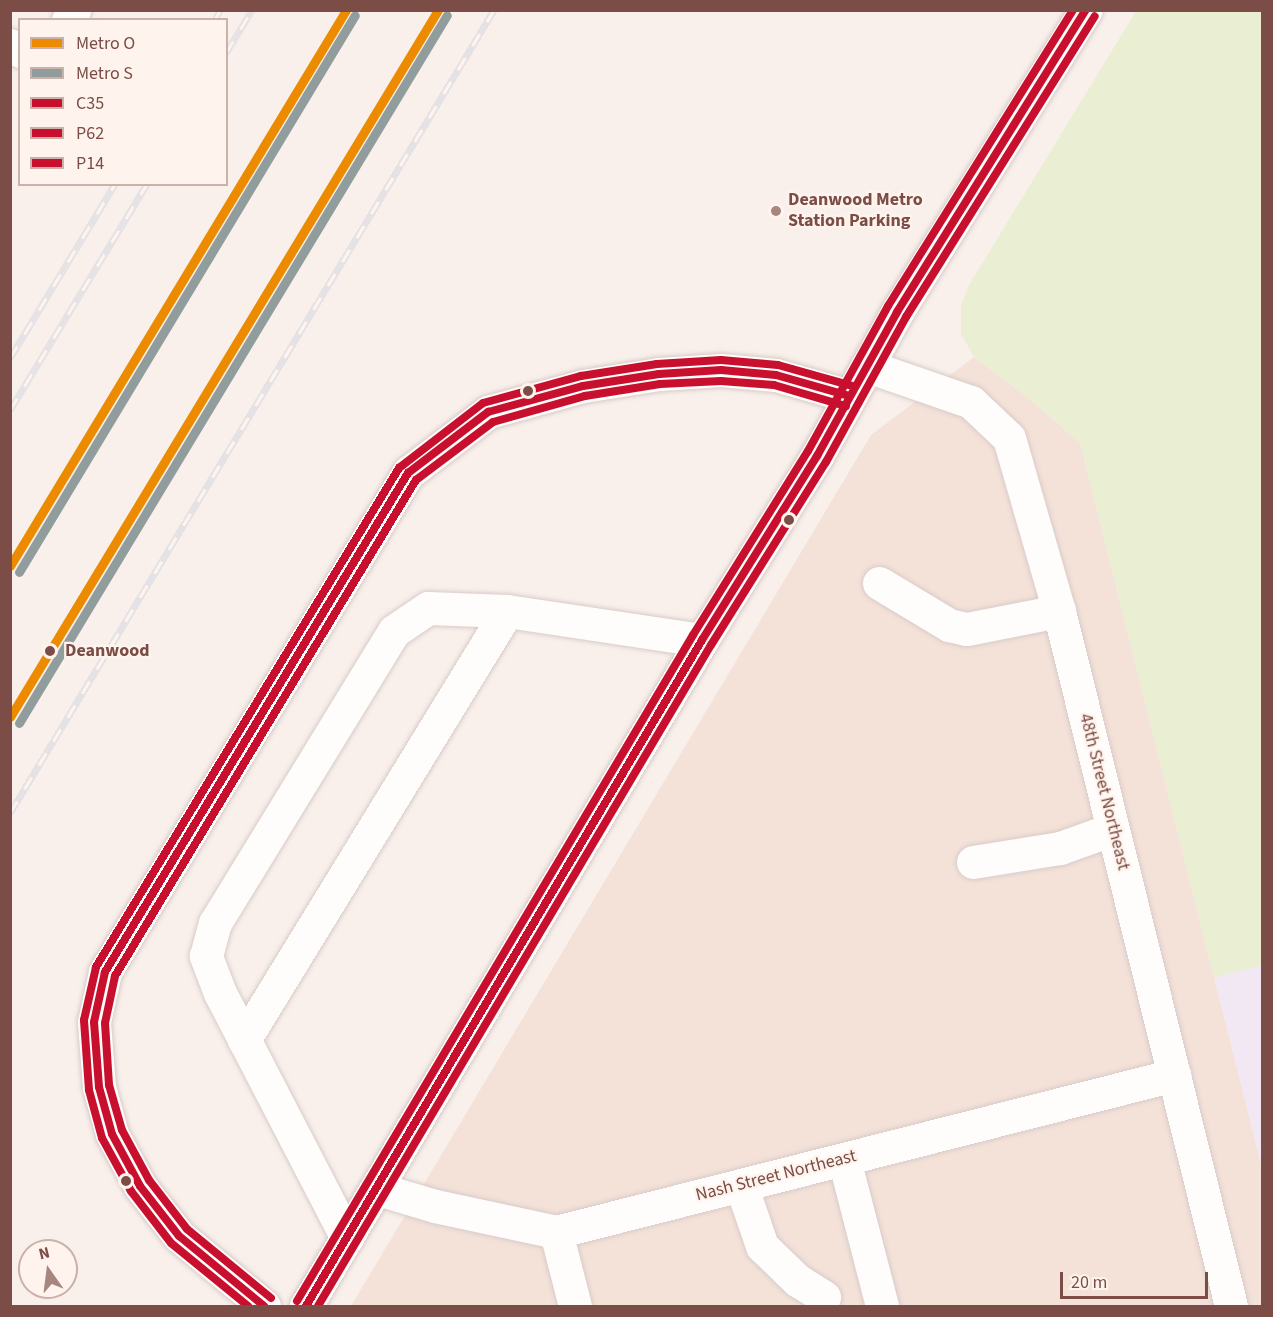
<!DOCTYPE html>
<html>
<head>
<meta charset="utf-8">
<style>
	body { margin:0 }
	#map { position:relative; width:1273px; height:1317px; overflow:hidden; background:#f9f0eb; font-family:"Source Sans 3",sans-serif }
	div>[style] { position:absolute }
	.residential>* { inset:0; background:#f4e2d9 }
	.education>* { inset:0; background:#f2e8f4 }
	.green>* { inset:0; background:#eaefd4 }
	.roads { filter:drop-shadow(0 0 2px #d8cbc8) drop-shadow(0 0 2px #d8cbc8) }
	.minor>* { height:33px; margin:-16.5px; padding:0 16.5px; transform-origin:16.5px; border-radius:16.5px; background:#fefdfc }
	.rail>* { height:7px; margin-top:-3.5px; transform-origin:0; background:repeating-linear-gradient(90deg,#fff4ed 0 14px,#e5e2e5 0 28px); box-sizing:border-box; border-block:2px solid #e5e2e5 }
	.bus-1>* { height:8px; margin:-4px; padding:0 4px; transform-origin:4px; border-radius:4px; background:#c8102e }
	.bus-2>* { height:8px; margin:-4px; padding:0 4px; transform-origin:4px; border-radius:4px; background:#c8102e }
	.bus-3>* { height:8px; margin:-4px; padding:0 4px; transform-origin:4px; border-radius:4px; background:#c8102e }
	.metro-1>* { height:9px; margin:-4.5px; padding:0 4.5px; transform-origin:4.5px; border-radius:4.5px; background:#ed8b00 }
	.metro-2>* { height:9px; margin:-4.5px; padding:0 4.5px; transform-origin:4.5px; border-radius:4.5px; background:#919d9d }
	.dots>* { width:16px; height:16px; translate:-50% -50%; box-sizing:border-box; border:3px solid #fff4ed; border-radius:50% }
	span { translate:-50% -50%; white-space:nowrap; text-align:center; line-height:1.15; -webkit-text-stroke:4.5px #fff4ed; paint-order:stroke }
	.poi-label { font-size:18px; color:#7b4d46; font-weight:700 }
	.left { translate:0 -50%; text-align:left }
	.stop-label { font-size:18px; color:#7b4d46; font-weight:700 }
	.street-label { font-size:18px; color:#7b4d46 }
	.frame { position:absolute; inset:0; border:12px solid #7b4d46; pointer-events:none }
	.legend { position:absolute; left:18px; top:18px; width:210px; height:168px; box-sizing:border-box; background:#fff4ed; border:2px solid #cab1aa; margin:0; padding:8px 10px; list-style:none; font-size:18px; color:#7b4d46 }
	.legend li { display:flex; align-items:center; gap:12px; height:30px }
	.legend b { width:30px; border:2px solid #cab1aa }
	.north { position:absolute; left:18px; top:1239px; width:60px; height:60px; box-sizing:border-box; background:#fff4ed; border:2px solid #cab1aa; border-radius:50%; rotate:346deg; font-size:16px; font-weight:700; line-height:24px; text-align:center; color:#7b4d46 }
	.north::after { content:''; display:block; margin:auto; width:21px; height:27px; background:#a78680; clip-path:polygon(50% 0,100% 100%,50% 72%,0 100%) }
	.scale { position:absolute; left:1060px; top:1272px; width:148px; height:27px; box-sizing:border-box; border:3px solid #7b4d46; border-top:0; padding-left:8px; font-size:18px; line-height:21px; white-space:nowrap; color:#7b4d46; -webkit-text-stroke:4px #fff4ed; paint-order:stroke }
</style>
</head>
<body>
<div id="map">
	<div class="residential">
		<i style="clip-path:polygon(974px 357px,1031px 400px,1080px 443px,1262px 1167px,1262px 1306px,351px 1306px,871px 435px)"></i>
	</div>
	<div class="education">
		<i style="clip-path:polygon(1262px 965px,1262px 1167px,1214px 978px)"></i>
	</div>
	<div class="green">
		<i style="clip-path:polygon(1136px 11px,1262px 11px,1262px 965px,1214px 978px,1080px 443px,1031px 400px,974px 357px,961px 334px,961px 305px,969px 285px)"></i>
	</div>
	<div class="roads">
		<div class="minor">
			<i style="left:68px;top:20px;width:12px;rotate:-59deg"></i>
			<i style="left:10px;top:45px;width:12px;rotate:31deg"></i>
			<i style="left:867px;top:366px;width:110px;rotate:19.1deg"></i>
			<i style="left:971px;top:402px;width:52px;rotate:43.5deg"></i>
			<i style="left:1009px;top:438px;width:180px;rotate:73.9deg"></i>
			<i style="left:1059px;top:611px;width:716px;rotate:76.1deg"></i>
			<i style="left:879px;top:583px;width:82px;rotate:31deg"></i>
			<i style="left:949px;top:625px;width:18px;rotate:13deg"></i>
			<i style="left:967px;top:629px;width:94px;rotate:-11.1deg"></i>
			<i style="left:973px;top:862px;width:88px;rotate:-9.1deg"></i>
			<i style="left:1060px;top:848px;width:56px;rotate:-19.7deg"></i>
			<i style="left:244px;top:1040px;width:503px;rotate:-58.49deg"></i>
			<i style="left:844px;top:1159px;width:152px;rotate:75.5deg"></i>
			<i style="left:741px;top:1185px;width:65px;rotate:71deg"></i>
			<i style="left:762px;top:1246px;width:49px;rotate:44.2deg"></i>
			<i style="left:797px;top:1280px;width:32px;rotate:32deg"></i>
			<i style="left:378px;top:1189px;width:59px;rotate:16.6deg"></i>
			<i style="left:435px;top:1206px;width:124px;rotate:12.1deg"></i>
			<i style="left:556px;top:1232px;width:638px;rotate:-14.25deg"></i>
			<i style="left:556px;top:1232px;width:76px;rotate:75.6deg"></i>
			<i style="left:347px;top:1238px;width:276px;rotate:-117.4deg"></i>
			<i style="left:220px;top:993px;width:40px;rotate:-111deg"></i>
			<i style="left:206px;top:956px;width:34px;rotate:-75deg"></i>
			<i style="left:215px;top:923px;width:342px;rotate:-58.5deg"></i>
			<i style="left:394px;top:631px;width:41px;rotate:-34.1deg"></i>
			<i style="left:428px;top:608px;width:79px;rotate:2.2deg"></i>
			<i style="left:507px;top:611px;width:197px;rotate:8.5deg"></i>
			<i style="left:264px;top:1306px;width:110px;rotate:-140.5deg"></i>
			<i style="left:179px;top:1236px;width:63px;rotate:-128deg"></i>
			<i style="left:140px;top:1186px;width:59px;rotate:-118.3deg"></i>
			<i style="left:112px;top:1134px;width:49px;rotate:-105.5deg"></i>
			<i style="left:99px;top:1087px;width:65px;rotate:-94.4deg"></i>
			<i style="left:94px;top:1022px;width:51px;rotate:-77.6deg"></i>
			<i style="left:105px;top:972px;width:584px;rotate:-58.73deg"></i>
			<i style="left:408px;top:473px;width:101px;rotate:-37.3deg"></i>
			<i style="left:488px;top:412px;width:98px;rotate:-15.3deg"></i>
			<i style="left:583px;top:386px;width:77px;rotate:-9deg"></i>
			<i style="left:659px;top:374px;width:62px;rotate:-3.7deg"></i>
			<i style="left:721px;top:370px;width:55px;rotate:5.2deg"></i>
			<i style="left:776px;top:375px;width:76px;rotate:16deg"></i>
			<i style="left:306px;top:1306px;width:775px;rotate:-59.26deg"></i>
			<i style="left:702px;top:640px;width:217px;rotate:-58deg"></i>
			<i style="left:817px;top:456px;width:165px;rotate:-60.9deg"></i>
			<i style="left:897px;top:312px;width:356px;rotate:-58deg"></i>
		</div>
	</div>
	<div class="rail">
		<i style="left:215px;top:20px;width:11px;rotate:-63deg"></i>
		<i style="left:226px;top:53px;width:50px;rotate:-58.8deg"></i>
		<i style="left:10px;top:358px;width:203px;rotate:-58.9deg"></i>
		<i style="left:10px;top:410px;width:264px;rotate:-58.8deg"></i>
		<i style="left:10px;top:813px;width:938px;rotate:-58.92deg"></i>
	</div>
	<div class="bus-1">
		<i style="left:264px;top:1306px;width:110px;rotate:-140.5deg"></i>
		<i style="left:179px;top:1236px;width:63px;rotate:-128deg"></i>
		<i style="left:140px;top:1186px;width:59px;rotate:-118.3deg"></i>
		<i style="left:112px;top:1134px;width:49px;rotate:-105.5deg"></i>
		<i style="left:99px;top:1087px;width:65px;rotate:-94.4deg"></i>
		<i style="left:94px;top:1022px;width:51px;rotate:-77.6deg"></i>
		<i style="left:105px;top:972px;width:584px;rotate:-58.73deg"></i>
		<i style="left:408px;top:473px;width:101px;rotate:-37.3deg"></i>
		<i style="left:488px;top:412px;width:98px;rotate:-15.3deg"></i>
		<i style="left:583px;top:386px;width:77px;rotate:-9deg"></i>
		<i style="left:659px;top:374px;width:62px;rotate:-3.7deg"></i>
		<i style="left:721px;top:370px;width:55px;rotate:5.2deg"></i>
		<i style="left:776px;top:375px;width:76px;rotate:16deg"></i>
		<i style="left:306px;top:1306px;width:775px;rotate:-59.26deg"></i>
		<i style="left:702px;top:640px;width:217px;rotate:-58deg"></i>
		<i style="left:817px;top:456px;width:165px;rotate:-60.9deg"></i>
		<i style="left:897px;top:312px;width:356px;rotate:-58deg"></i>
	</div>
	<div class="bus-2">
		<i style="left:271px;top:1298px;width:109px;rotate:-140.6deg"></i>
		<i style="left:187px;top:1229px;width:62px;rotate:-127.8deg"></i>
		<i style="left:149px;top:1180px;width:57px;rotate:-118.4deg"></i>
		<i style="left:122px;top:1130px;width:47px;rotate:-106.1deg"></i>
		<i style="left:109px;top:1085px;width:62px;rotate:-93.7deg"></i>
		<i style="left:105px;top:1023px;width:48px;rotate:-78deg"></i>
		<i style="left:115px;top:976px;width:580px;rotate:-58.75deg"></i>
		<i style="left:416px;top:480px;width:96px;rotate:-37deg"></i>
		<i style="left:493px;top:422px;width:96px;rotate:-15.8deg"></i>
		<i style="left:585px;top:396px;width:76px;rotate:-9.1deg"></i>
		<i style="left:660px;top:384px;width:61px;rotate:-2.8deg"></i>
		<i style="left:721px;top:381px;width:53px;rotate:4.3deg"></i>
		<i style="left:774px;top:385px;width:75px;rotate:16.3deg"></i>
		<i style="left:318px;top:1306px;width:769px;rotate:-59.27deg"></i>
		<i style="left:711px;top:645px;width:216px;rotate:-57.9deg"></i>
		<i style="left:826px;top:462px;width:166px;rotate:-61.1deg"></i>
		<i style="left:906px;top:317px;width:355px;rotate:-57.9deg"></i>
	</div>
	<div class="bus-3">
		<i style="left:297px;top:1301px;width:775px;rotate:-59.26deg"></i>
		<i style="left:693px;top:635px;width:217px;rotate:-58deg"></i>
		<i style="left:808px;top:451px;width:166px;rotate:-61.1deg"></i>
		<i style="left:888px;top:306px;width:349px;rotate:-58deg"></i>
		<i style="left:248px;top:1306px;width:99px;rotate:-140.7deg"></i>
		<i style="left:171px;top:1243px;width:66px;rotate:-127.6deg"></i>
		<i style="left:131px;top:1191px;width:60px;rotate:-118.7deg"></i>
		<i style="left:102px;top:1138px;width:50px;rotate:-105.2deg"></i>
		<i style="left:89px;top:1090px;width:70px;rotate:-94.1deg"></i>
		<i style="left:84px;top:1020px;width:54px;rotate:-77.2deg"></i>
		<i style="left:96px;top:967px;width:584px;rotate:-58.73deg"></i>
		<i style="left:399px;top:468px;width:106px;rotate:-37.7deg"></i>
		<i style="left:483px;top:403px;width:102px;rotate:-15.4deg"></i>
		<i style="left:581px;top:376px;width:77px;rotate:-9deg"></i>
		<i style="left:657px;top:364px;width:64px;rotate:-3.6deg"></i>
		<i style="left:721px;top:360px;width:57px;rotate:5deg"></i>
		<i style="left:778px;top:365px;width:77px;rotate:15.8deg"></i>
	</div>
	<div class="metro-1">
		<i style="left:10px;top:566px;width:650px;rotate:-58.85deg"></i>
		<i style="left:10px;top:717px;width:826px;rotate:-58.81deg"></i>
	</div>
	<div class="metro-2">
		<i style="left:19px;top:572px;width:650px;rotate:-58.9deg"></i>
		<i style="left:19px;top:723px;width:827px;rotate:-58.85deg"></i>
	</div>
	<div class="dots">
		<i style="left:776px;top:211px;background:#a78680"></i>
		<i style="left:528px;top:391px;background:#7b4d46"></i>
		<i style="left:789px;top:520px;background:#7b4d46"></i>
		<i style="left:50px;top:651px;background:#7b4d46"></i>
		<i style="left:126px;top:1181px;background:#7b4d46"></i>
	</div>
	<div class="poi-label">
		<span class="left" style="left:788px;top:211px">Deanwood Metro<br>Station Parking</span>
	</div>
	<div class="stop-label">
		<span class="left" style="left:65px;top:651px">Deanwood</span>
	</div>
	<div class="street-label">
		<span style="left:1104px;top:792px;rotate:76deg">48th Street Northeast</span>
		<span style="left:776px;top:1176px;rotate:-14deg">Nash Street Northeast</span>
	</div>
	<div class="frame"></div>
	<ul class="legend">
	<li><b style="height:8px;background:#ed8b00"></b>Metro O</li>
	<li><b style="height:8px;background:#919d9d"></b>Metro S</li>
	<li><b style="height:8px;background:#c8102e"></b>C35</li>
	<li><b style="height:8px;background:#c8102e"></b>P62</li>
	<li><b style="height:8px;background:#c8102e"></b>P14</li>
	</ul>
	<div class="north">N</div>
	<div class="scale">20 m</div>
</div>
</body>
</html>
